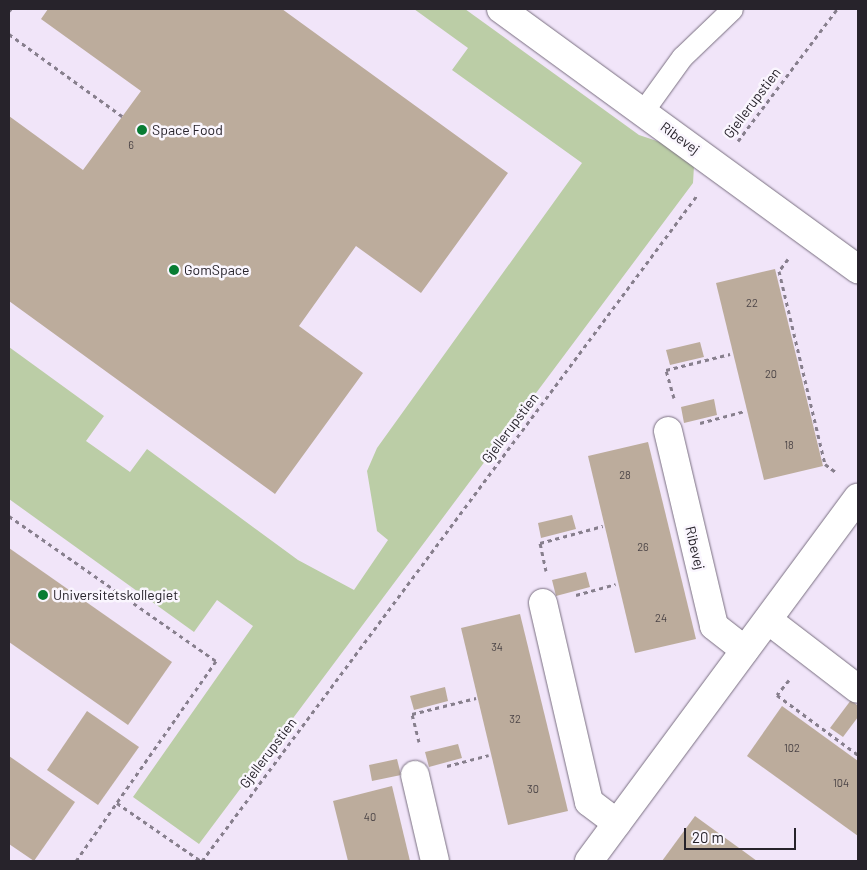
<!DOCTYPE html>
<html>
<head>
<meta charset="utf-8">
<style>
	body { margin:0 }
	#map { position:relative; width:867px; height:870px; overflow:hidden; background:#f1e5f9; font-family:Barlow,sans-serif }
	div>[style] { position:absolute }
	.green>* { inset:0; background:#bbcda6 }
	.building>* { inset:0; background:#bcac9c }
	.path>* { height:3px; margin-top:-1.5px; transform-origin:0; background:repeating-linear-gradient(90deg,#877f8d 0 4px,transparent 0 8px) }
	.roads { filter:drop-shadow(0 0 1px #796f80) drop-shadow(0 0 1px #796f80) }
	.service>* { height:21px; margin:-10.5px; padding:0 10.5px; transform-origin:10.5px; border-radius:10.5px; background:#fff }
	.minor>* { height:28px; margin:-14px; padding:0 14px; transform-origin:14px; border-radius:14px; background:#fff }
	.dots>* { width:14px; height:14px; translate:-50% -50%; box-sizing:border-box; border:2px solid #faf6fe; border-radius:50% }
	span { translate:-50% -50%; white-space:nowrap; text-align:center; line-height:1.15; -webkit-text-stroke:5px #faf6fe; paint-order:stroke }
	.number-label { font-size:11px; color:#4c4547 }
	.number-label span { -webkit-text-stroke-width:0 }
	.street-label { font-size:14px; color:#27232b }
	.poi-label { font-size:14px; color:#27232b }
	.left { translate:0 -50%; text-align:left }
	.frame { position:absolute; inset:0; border:10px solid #27232b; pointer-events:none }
	.scale { position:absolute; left:684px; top:828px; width:112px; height:22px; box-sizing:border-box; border:2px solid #27232b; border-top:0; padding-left:6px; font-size:15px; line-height:18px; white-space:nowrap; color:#27232b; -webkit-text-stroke:4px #faf6fe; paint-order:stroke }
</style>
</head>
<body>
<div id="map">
	<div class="green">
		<i style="clip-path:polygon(414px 9px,465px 9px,639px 135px,672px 146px,684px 155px,694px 166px,693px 183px,199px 844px,133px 797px,253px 626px,217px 600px,194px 632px,9px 499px,9px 347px,104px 416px,86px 441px,130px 472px,147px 449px,298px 560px,354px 590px,388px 540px,377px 531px,367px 471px,377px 448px,582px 163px,452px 70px,468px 48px)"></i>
	</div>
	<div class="building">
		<i style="clip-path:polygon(48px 9px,282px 9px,508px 173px,421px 293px,356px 246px,299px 326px,363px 373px,275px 494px,9px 301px,9px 116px,83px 170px,141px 91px,41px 19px)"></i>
		<i style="clip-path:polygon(775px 269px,823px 466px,764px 480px,716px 283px)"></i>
		<i style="clip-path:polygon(700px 342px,704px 357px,670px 365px,666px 350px)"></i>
		<i style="clip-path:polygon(714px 399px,717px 415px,684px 423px,681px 407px)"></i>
		<i style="clip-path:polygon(648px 442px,696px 639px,635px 653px,588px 456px)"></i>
		<i style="clip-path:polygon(572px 515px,576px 529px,541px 538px,538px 523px)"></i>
		<i style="clip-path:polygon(9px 548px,172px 662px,128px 725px,9px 642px)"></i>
		<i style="clip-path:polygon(586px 572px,590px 587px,556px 596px,552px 580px)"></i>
		<i style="clip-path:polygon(520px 614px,568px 811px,508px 825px,461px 628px)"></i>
		<i style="clip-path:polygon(445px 687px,448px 701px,414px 710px,410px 696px)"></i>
		<i style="clip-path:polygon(851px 700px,858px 706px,858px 717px,843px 737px,830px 728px)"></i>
		<i style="clip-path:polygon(782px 706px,858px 761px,858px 836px,747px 756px)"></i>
		<i style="clip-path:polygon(87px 711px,139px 747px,98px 805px,47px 770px)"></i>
		<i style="clip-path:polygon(458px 744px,462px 758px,429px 767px,425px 752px)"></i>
		<i style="clip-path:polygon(9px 756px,75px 802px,34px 861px,9px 844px)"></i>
		<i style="clip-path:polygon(397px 759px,401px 775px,372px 781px,369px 765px)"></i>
		<i style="clip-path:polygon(392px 786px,410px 861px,348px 861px,333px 801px)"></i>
		<i style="clip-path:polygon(695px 816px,757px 861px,662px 861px)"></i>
	</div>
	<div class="path">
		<i style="left:9px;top:11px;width:3px;rotate:-45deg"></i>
		<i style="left:9px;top:34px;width:140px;rotate:36deg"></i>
		<i style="left:738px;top:141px;width:165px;rotate:-53.1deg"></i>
		<i style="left:788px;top:259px;width:15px;rotate:127deg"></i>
		<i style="left:779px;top:271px;width:198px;rotate:76.6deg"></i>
		<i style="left:825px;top:464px;width:15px;rotate:37deg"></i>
		<i style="left:674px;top:398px;width:29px;rotate:-106deg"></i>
		<i style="left:666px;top:370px;width:66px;rotate:-14deg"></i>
		<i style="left:700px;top:423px;width:47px;rotate:-14.9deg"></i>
		<i style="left:9px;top:516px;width:253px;rotate:35deg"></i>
		<i style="left:216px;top:661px;width:244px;rotate:125deg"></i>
		<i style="left:546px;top:571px;width:29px;rotate:-102deg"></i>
		<i style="left:540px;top:543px;width:65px;rotate:-15.1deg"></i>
		<i style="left:576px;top:595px;width:41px;rotate:-15.4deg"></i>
		<i style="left:789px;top:680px;width:19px;rotate:129deg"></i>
		<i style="left:777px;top:695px;width:101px;rotate:36.5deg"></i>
		<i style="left:419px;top:742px;width:29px;rotate:-104deg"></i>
		<i style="left:412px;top:714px;width:66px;rotate:-14deg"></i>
		<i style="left:447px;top:766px;width:43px;rotate:-14.7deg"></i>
		<i style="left:117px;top:803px;width:102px;rotate:34.6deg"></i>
		<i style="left:202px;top:861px;width:831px;rotate:-53.36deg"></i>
	</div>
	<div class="roads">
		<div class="service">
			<i style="left:643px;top:111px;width:67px;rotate:-54.2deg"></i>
			<i style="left:682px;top:57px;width:69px;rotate:-43.8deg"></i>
		</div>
		<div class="minor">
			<i style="left:501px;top:9px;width:442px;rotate:36.1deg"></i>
			<i style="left:668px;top:431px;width:200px;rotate:76.7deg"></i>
			<i style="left:714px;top:626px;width:39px;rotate:38deg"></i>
			<i style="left:543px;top:603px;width:204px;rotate:77deg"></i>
			<i style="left:589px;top:802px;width:35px;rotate:37deg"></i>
			<i style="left:768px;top:620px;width:113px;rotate:37.5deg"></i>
			<i style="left:415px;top:775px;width:88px;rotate:76.9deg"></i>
			<i style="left:589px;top:861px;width:452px;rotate:-53.5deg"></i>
		</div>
	</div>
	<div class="dots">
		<i style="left:142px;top:130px;background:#087c33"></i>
		<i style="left:174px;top:270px;background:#087c33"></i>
		<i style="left:43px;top:595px;background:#087c33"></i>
	</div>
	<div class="number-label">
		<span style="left:131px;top:145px">6</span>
		<span style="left:752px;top:303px">22</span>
		<span style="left:771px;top:374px">20</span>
		<span style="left:789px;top:445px">18</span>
		<span style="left:625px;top:475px">28</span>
		<span style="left:643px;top:547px">26</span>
		<span style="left:661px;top:618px">24</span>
		<span style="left:497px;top:647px">34</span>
		<span style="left:515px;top:719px">32</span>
		<span style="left:792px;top:748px">102</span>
		<span style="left:841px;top:783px">104</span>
		<span style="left:533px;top:789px">30</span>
		<span style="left:370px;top:817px">40</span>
	</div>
	<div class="street-label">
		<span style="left:752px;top:103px;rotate:-53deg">Gjellerupstien</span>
		<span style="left:680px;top:138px;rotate:36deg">Ribevej</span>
		<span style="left:510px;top:428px;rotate:-53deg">Gjellerupstien</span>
		<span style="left:695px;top:548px;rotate:77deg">Ribevej</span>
		<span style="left:268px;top:753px;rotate:-53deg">Gjellerupstien</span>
	</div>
	<div class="poi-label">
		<span class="left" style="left:152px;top:130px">Space Food</span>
		<span class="left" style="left:184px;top:270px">GomSpace</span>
		<span class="left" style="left:53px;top:595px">Universitetskollegiet</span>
	</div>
	<div class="frame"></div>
	<div class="scale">20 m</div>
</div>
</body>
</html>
